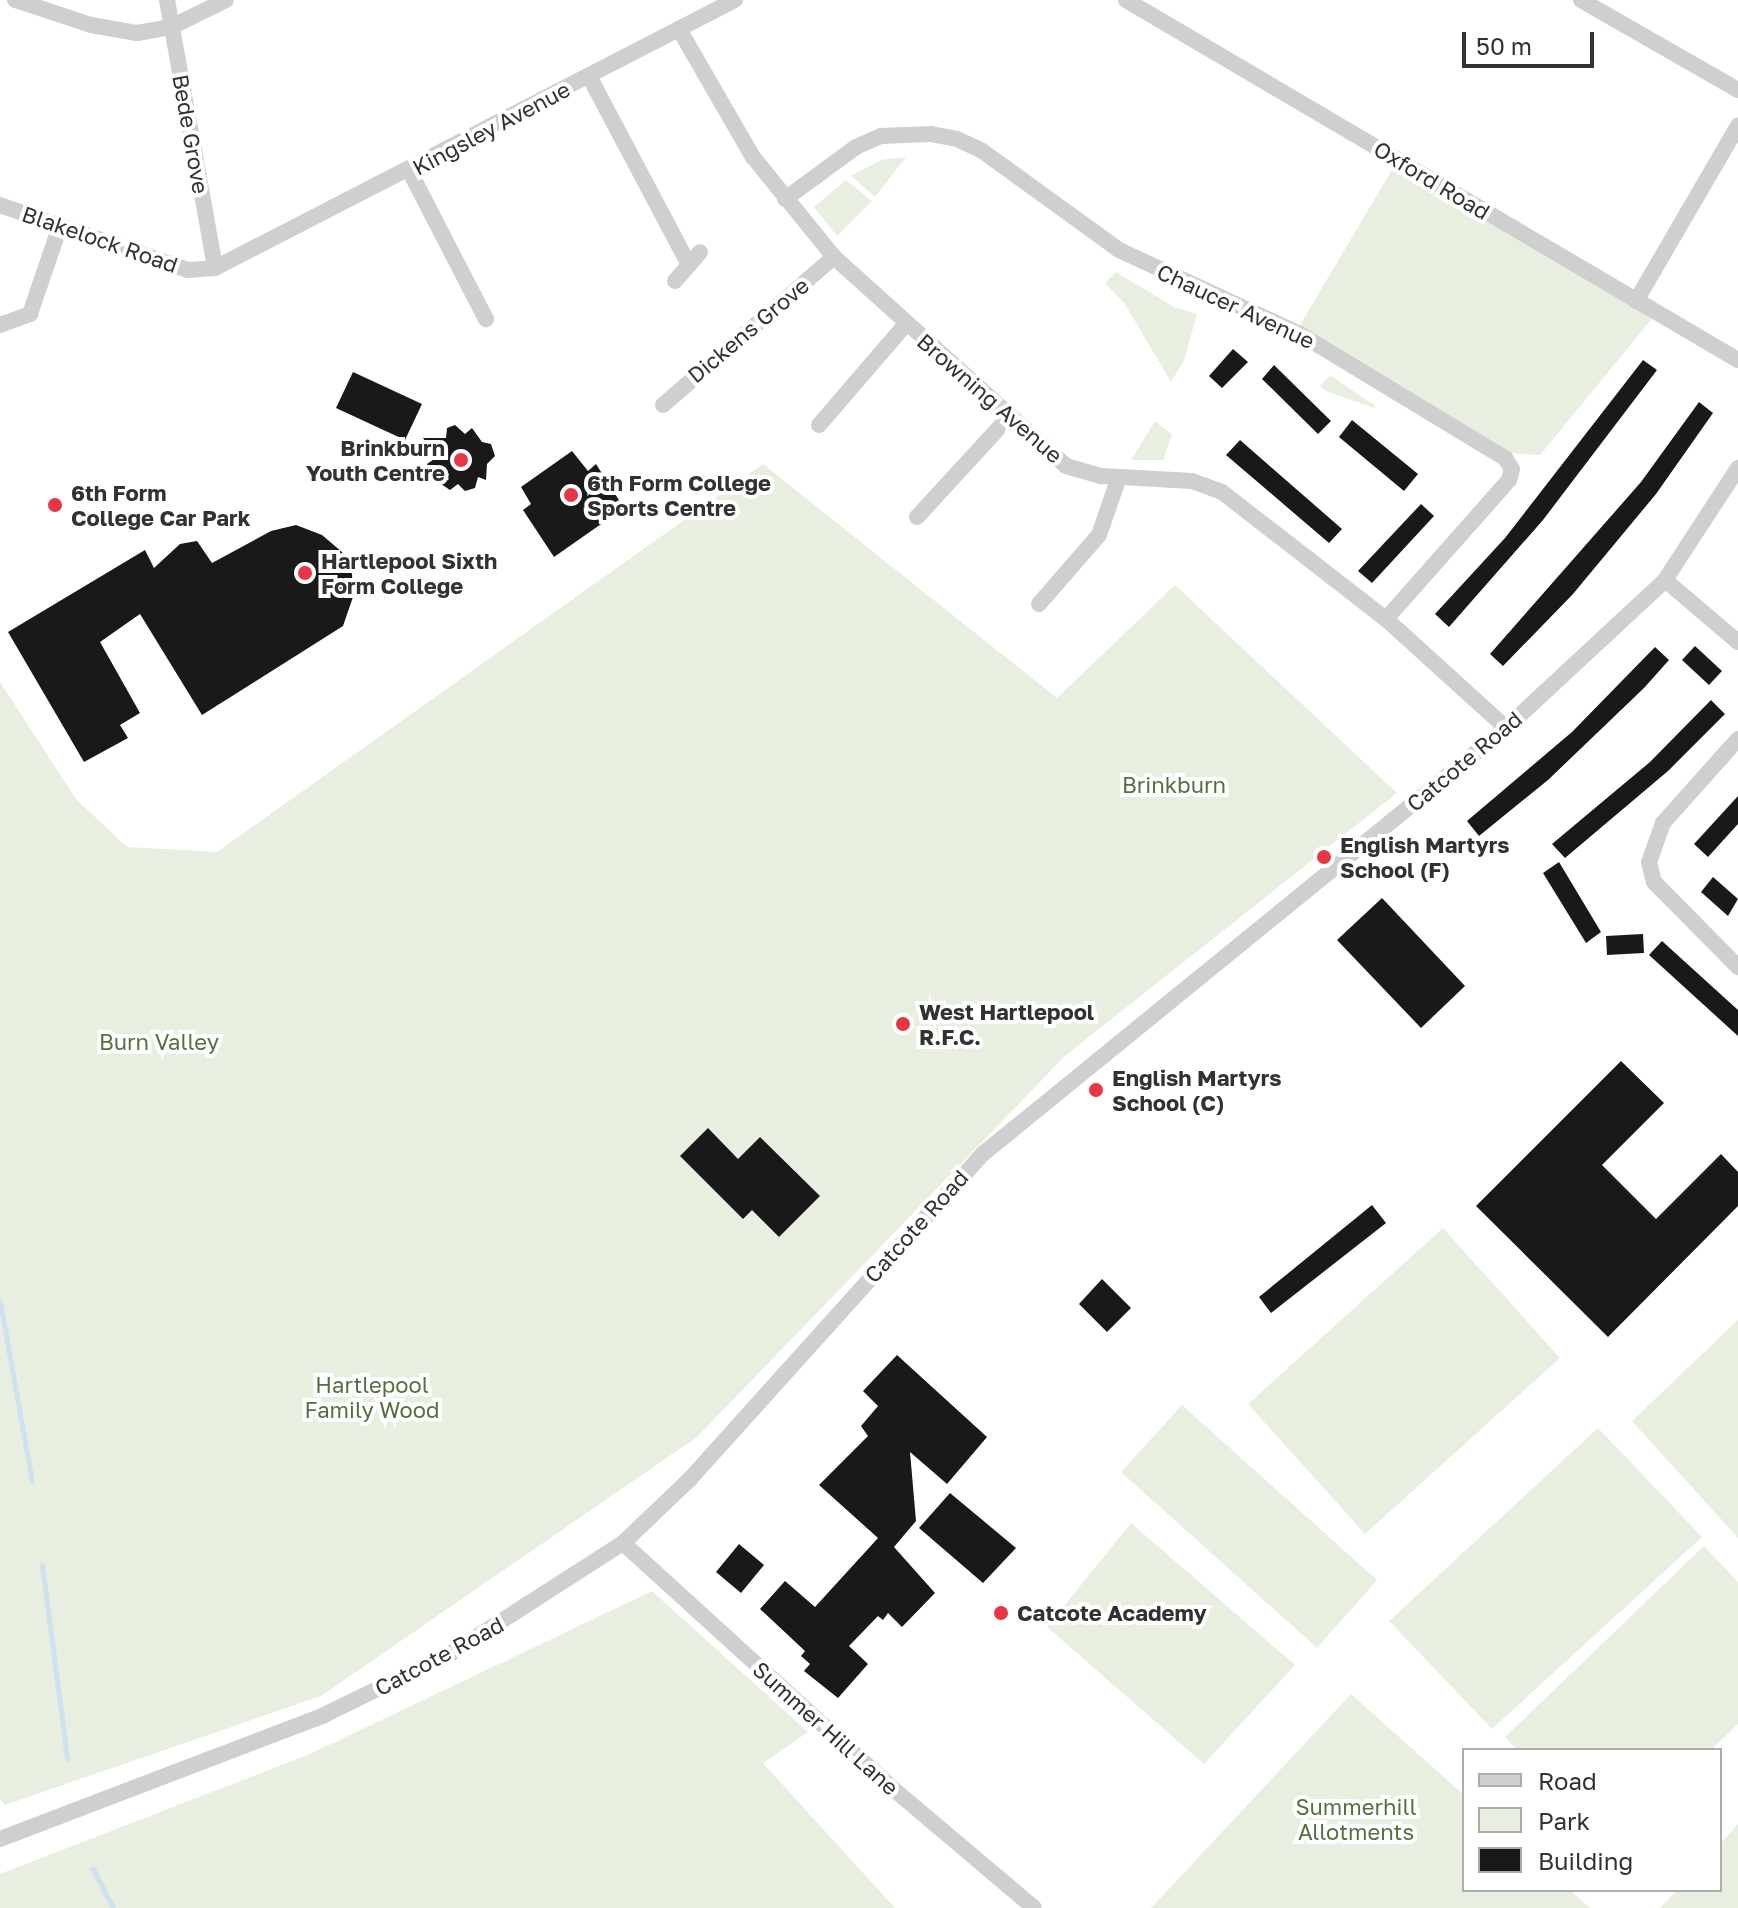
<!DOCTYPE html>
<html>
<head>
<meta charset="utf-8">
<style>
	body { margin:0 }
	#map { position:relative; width:1738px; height:1908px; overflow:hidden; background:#fff; font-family:"Golos Text",sans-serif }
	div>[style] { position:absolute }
	.green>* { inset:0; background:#e8eee0 }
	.stream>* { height:5px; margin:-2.5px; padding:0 2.5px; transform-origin:2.5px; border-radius:2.5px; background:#cde1ee }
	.building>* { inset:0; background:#191919 }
	.minor>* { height:16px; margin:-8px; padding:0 8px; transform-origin:8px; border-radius:8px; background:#cfcfcf }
	.dots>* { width:22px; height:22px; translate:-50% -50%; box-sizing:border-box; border:4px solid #fff; border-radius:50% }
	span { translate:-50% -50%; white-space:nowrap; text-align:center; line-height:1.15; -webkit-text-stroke:8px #fff; paint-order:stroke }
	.street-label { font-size:22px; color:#323232 }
	.poi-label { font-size:22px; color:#323232; font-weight:700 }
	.right { translate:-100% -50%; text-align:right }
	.left { translate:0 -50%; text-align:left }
	.park-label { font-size:22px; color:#566f3e }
	.legend { position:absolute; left:1462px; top:1748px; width:260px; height:144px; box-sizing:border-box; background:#fff; border:2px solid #adadad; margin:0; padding:10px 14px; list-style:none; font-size:24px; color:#323232 }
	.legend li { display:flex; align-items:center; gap:16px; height:40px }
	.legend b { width:40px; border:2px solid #adadad }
	.scale { position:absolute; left:1462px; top:32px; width:132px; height:36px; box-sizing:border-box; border:4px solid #323232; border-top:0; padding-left:10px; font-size:24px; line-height:28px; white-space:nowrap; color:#323232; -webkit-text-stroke:6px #fff; paint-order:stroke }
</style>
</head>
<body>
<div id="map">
	<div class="green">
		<i style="clip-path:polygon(906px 157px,875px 197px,851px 176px,881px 160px)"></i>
		<i style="clip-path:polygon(1396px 163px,1655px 315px,1540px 455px,1506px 453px,1297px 330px)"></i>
		<i style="clip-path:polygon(846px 180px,872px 201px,837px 236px,814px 207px)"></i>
		<i style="clip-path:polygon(1116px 272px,1174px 307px,1197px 314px,1184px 360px,1171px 382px,1125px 304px,1105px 283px)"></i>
		<i style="clip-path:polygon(1330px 375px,1375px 406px,1374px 408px,1326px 391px,1320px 386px)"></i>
		<i style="clip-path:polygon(1155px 421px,1172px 435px,1163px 460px,1131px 460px)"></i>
		<i style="clip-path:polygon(763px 464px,1057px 698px,1175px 585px,1397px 793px,1065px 1056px,697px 1437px,321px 1696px,5px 1805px,0 1799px,0 682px,76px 799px,127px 847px,217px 852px)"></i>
		<i style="clip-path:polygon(1443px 1228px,1560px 1358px,1365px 1534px,1248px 1404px)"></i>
		<i style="clip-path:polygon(1738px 1320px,1738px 1538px,1632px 1421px)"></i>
		<i style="clip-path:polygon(1182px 1405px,1377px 1580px,1317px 1648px,1121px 1472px)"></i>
		<i style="clip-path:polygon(1598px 1428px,1702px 1537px,1492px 1729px,1389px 1621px)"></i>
		<i style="clip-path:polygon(1131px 1523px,1295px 1665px,1204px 1764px,1047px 1627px)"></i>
		<i style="clip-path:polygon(1704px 1546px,1738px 1582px,1738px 1724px,1711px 1750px,1517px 1750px,1505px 1737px)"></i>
		<i style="clip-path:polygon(652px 1591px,808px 1732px,763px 1763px,895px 1908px,0 1908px,0 1874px,310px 1754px)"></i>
		<i style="clip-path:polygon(1351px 1694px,1464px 1795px,1464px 1890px,1570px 1890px,1590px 1908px,1151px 1908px)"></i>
		<i style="clip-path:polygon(1738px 1824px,1738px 1908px,1660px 1908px,1677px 1890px,1720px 1890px,1720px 1844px)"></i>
	</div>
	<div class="stream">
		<i style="left:0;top:1302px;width:182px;rotate:79.9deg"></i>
		<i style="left:42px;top:1565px;width:195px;rotate:82.6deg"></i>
		<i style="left:93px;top:1869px;width:44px;rotate:62.9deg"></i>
	</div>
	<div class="building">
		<i style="clip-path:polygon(1233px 349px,1248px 362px,1222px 388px,1209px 376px)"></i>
		<i style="clip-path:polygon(1643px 360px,1657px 370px,1543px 520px,1449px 627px,1435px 614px,1505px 538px)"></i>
		<i style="clip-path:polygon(1274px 365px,1331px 421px,1318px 434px,1262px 379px)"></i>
		<i style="clip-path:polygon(353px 372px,422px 404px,405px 440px,336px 408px)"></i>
		<i style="clip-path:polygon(1699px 402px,1713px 413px,1656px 494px,1573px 594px,1503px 666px,1490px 654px,1641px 482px)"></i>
		<i style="clip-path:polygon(1352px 420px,1418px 474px,1404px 491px,1339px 437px)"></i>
		<i style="clip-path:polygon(455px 425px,465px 434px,472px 428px,482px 442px,491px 444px,495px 456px,487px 464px,486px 480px,478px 477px,475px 488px,465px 491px,458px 484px,450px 490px,441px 484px,439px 475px,431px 474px,427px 464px,437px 457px,423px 438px,446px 438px,447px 428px)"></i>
		<i style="clip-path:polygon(1240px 440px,1342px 529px,1329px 543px,1226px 455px)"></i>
		<i style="clip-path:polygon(572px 451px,588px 471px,596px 464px,624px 508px,554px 557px,523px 510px,531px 504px,521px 487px)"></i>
		<i style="clip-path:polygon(1421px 504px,1434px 516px,1372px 583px,1358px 571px)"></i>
		<i style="clip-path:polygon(296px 525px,322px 535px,342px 552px,352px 574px,353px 597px,343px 626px,202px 715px,140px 614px,100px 642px,140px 713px,120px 725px,128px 738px,84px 762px,8px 632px,145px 550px,154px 568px,180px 544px,197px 541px,212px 563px,271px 531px)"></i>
		<i style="clip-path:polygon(1695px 646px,1722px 671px,1709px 685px,1682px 660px)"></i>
		<i style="clip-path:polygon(1655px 647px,1669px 660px,1644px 688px,1548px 780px,1479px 836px,1467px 821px,1572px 732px)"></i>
		<i style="clip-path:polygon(1711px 700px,1725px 714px,1668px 771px,1565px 858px,1552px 844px,1650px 762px)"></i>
		<i style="clip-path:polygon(1738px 796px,1738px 824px,1708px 857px,1694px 844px)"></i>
		<i style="clip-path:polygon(1559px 862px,1601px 932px,1586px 943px,1543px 873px)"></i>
		<i style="clip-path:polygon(1713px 877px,1738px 899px,1728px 916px,1701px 892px)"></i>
		<i style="clip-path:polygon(1382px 898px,1465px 986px,1421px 1028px,1337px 940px)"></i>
		<i style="clip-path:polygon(1643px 934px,1644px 953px,1607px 955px,1606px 936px)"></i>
		<i style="clip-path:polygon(1662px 941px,1738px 1010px,1738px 1036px,1649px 955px)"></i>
		<i style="clip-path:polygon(1621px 1061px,1664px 1103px,1602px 1165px,1656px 1219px,1721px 1154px,1738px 1172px,1738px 1206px,1608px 1337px,1476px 1206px)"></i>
		<i style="clip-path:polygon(708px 1128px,738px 1159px,760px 1137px,820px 1196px,779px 1237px,752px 1210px,743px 1219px,680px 1156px)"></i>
		<i style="clip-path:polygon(1372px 1205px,1386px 1223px,1271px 1313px,1259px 1297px)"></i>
		<i style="clip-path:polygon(1102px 1279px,1131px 1308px,1107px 1332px,1079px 1304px)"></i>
		<i style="clip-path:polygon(897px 1355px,987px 1437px,947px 1484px,910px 1452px,916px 1521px,894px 1547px,935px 1593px,902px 1627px,888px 1613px,883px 1620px,878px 1616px,849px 1646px,868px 1664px,838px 1698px,804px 1671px,810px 1664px,801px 1656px,805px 1651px,760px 1609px,785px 1581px,815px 1607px,878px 1538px,819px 1485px,868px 1436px,861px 1426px,878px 1406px,863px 1391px)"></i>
		<i style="clip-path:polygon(950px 1493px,1016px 1548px,983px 1583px,919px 1528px)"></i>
		<i style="clip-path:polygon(739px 1544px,764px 1565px,741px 1593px,716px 1572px)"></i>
	</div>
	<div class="minor">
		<i style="left:15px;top:0;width:80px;rotate:18.2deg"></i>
		<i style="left:91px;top:25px;width:47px;rotate:9.9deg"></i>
		<i style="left:137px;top:33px;width:35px;rotate:-10deg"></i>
		<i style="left:171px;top:27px;width:61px;rotate:-26.1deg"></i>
		<i style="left:167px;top:0;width:272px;rotate:79.8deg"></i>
		<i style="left:1126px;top:0;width:710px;rotate:30.47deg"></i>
		<i style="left:1581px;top:0;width:181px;rotate:29.8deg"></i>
		<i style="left:679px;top:29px;width:148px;rotate:60deg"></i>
		<i style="left:753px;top:157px;width:129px;rotate:51deg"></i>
		<i style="left:834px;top:257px;width:312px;rotate:42deg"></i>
		<i style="left:1066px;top:466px;width:37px;rotate:16deg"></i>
		<i style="left:1102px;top:476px;width:90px;rotate:3.2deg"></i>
		<i style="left:1192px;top:481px;width:32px;rotate:20deg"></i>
		<i style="left:1222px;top:492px;width:207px;rotate:37.8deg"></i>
		<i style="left:1386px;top:619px;width:162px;rotate:42.2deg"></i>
		<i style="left:589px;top:76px;width:214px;rotate:62.1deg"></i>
		<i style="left:409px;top:170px;width:168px;rotate:62.7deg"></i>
		<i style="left:785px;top:199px;width:88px;rotate:-36.2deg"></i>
		<i style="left:856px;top:147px;width:27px;rotate:-24deg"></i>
		<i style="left:881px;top:136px;width:50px;rotate:-2.3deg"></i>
		<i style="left:931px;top:134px;width:26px;rotate:11deg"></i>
		<i style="left:957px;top:139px;width:26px;rotate:25deg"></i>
		<i style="left:981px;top:150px;width:170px;rotate:35.9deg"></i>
		<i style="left:1119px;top:250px;width:200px;rotate:24.9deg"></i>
		<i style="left:1300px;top:334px;width:240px;rotate:31.2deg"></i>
		<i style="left:1505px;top:458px;width:13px;rotate:58deg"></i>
		<i style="left:1512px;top:469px;width:11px;rotate:105deg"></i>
		<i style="left:1509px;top:480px;width:186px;rotate:131.5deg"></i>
		<i style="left:0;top:205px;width:199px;rotate:19.1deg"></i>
		<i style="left:188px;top:270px;width:27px;rotate:-4deg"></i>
		<i style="left:215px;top:268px;width:585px;rotate:-27.27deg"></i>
		<i style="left:675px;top:281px;width:38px;rotate:-49deg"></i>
		<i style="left:1636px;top:301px;width:203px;rotate:-59.8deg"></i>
		<i style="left:0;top:325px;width:32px;rotate:-20deg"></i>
		<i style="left:30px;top:314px;width:93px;rotate:-71.2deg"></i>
		<i style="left:663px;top:405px;width:226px;rotate:-40.9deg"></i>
		<i style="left:819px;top:425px;width:133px;rotate:-49.3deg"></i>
		<i style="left:917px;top:517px;width:137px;rotate:-47.4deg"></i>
		<i style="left:1665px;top:580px;width:96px;rotate:40.3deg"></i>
		<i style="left:1039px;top:604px;width:91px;rotate:-49deg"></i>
		<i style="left:1099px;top:535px;width:61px;rotate:-71deg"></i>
		<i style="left:1738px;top:739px;width:113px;rotate:131.8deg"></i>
		<i style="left:1663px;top:823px;width:41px;rotate:109.7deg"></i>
		<i style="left:1649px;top:862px;width:21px;rotate:76deg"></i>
		<i style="left:1654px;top:882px;width:120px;rotate:45.3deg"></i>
		<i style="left:623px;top:1543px;width:362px;rotate:42.3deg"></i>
		<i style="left:891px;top:1787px;width:187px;rotate:40.2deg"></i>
		<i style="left:0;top:1839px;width:347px;rotate:-20.9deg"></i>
		<i style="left:324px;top:1715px;width:144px;rotate:-26deg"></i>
		<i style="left:453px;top:1652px;width:202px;rotate:-32.7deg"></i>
		<i style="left:623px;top:1543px;width:93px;rotate:-43.7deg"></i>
		<i style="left:690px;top:1479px;width:439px;rotate:-48deg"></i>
		<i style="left:984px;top:1153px;width:673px;rotate:-39.15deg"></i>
		<i style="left:1506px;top:728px;width:217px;rotate:-42.9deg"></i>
		<i style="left:1665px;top:580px;width:134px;rotate:-56.9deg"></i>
	</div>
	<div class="dots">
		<i style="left:461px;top:460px;background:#e73646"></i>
		<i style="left:571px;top:495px;background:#e73646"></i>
		<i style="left:55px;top:505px;background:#e73646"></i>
		<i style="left:305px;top:573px;background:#e73646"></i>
		<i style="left:1324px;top:857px;background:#e73646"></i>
		<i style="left:903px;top:1024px;background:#e73646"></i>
		<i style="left:1096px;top:1090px;background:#e73646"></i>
		<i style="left:1001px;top:1613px;background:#e73646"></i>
	</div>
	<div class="street-label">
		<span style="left:491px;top:128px;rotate:-28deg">Kingsley Avenue</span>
		<span style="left:191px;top:134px;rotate:80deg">Bede Grove</span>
		<span style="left:1432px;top:180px;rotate:31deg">Oxford Road</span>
		<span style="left:100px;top:239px;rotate:19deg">Blakelock Road</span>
		<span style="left:1236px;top:306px;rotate:25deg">Chaucer Avenue</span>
		<span style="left:748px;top:330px;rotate:-40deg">Dickens Grove</span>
		<span style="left:990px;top:398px;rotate:41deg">Browning Avenue</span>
		<span style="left:1464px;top:761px;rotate:-40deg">Catcote Road</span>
		<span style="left:916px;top:1226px;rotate:-48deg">Catcote Road</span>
		<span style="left:439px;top:1656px;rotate:-28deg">Catcote Road</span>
		<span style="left:826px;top:1728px;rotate:42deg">Summer Hill Lane</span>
	</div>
	<div class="poi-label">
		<span class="right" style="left:445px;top:460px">Brinkburn<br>Youth Centre</span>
		<span class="left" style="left:587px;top:495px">6th Form College<br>Sports Centre</span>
		<span class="left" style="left:71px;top:505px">6th Form<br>College Car Park</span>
		<span class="left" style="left:321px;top:573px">Hartlepool Sixth<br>Form College</span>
		<span class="left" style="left:1340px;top:857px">English Martyrs<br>School (F)</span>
		<span class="left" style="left:919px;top:1024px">West Hartlepool<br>R.F.C.</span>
		<span class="left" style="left:1112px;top:1090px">English Martyrs<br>School (C)</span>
		<span class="left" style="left:1017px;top:1613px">Catcote Academy</span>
	</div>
	<div class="park-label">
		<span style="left:1174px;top:785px">Brinkburn</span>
		<span style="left:159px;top:1042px">Burn Valley</span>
		<span style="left:372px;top:1397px">Hartlepool<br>Family Wood</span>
		<span style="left:1356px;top:1819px">Summerhill<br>Allotments</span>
	</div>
	<ul class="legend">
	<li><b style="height:10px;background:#cfcfcf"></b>Road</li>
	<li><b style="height:22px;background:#e8eee0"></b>Park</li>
	<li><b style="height:22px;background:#191919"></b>Building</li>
	</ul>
	<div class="scale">50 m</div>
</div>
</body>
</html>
